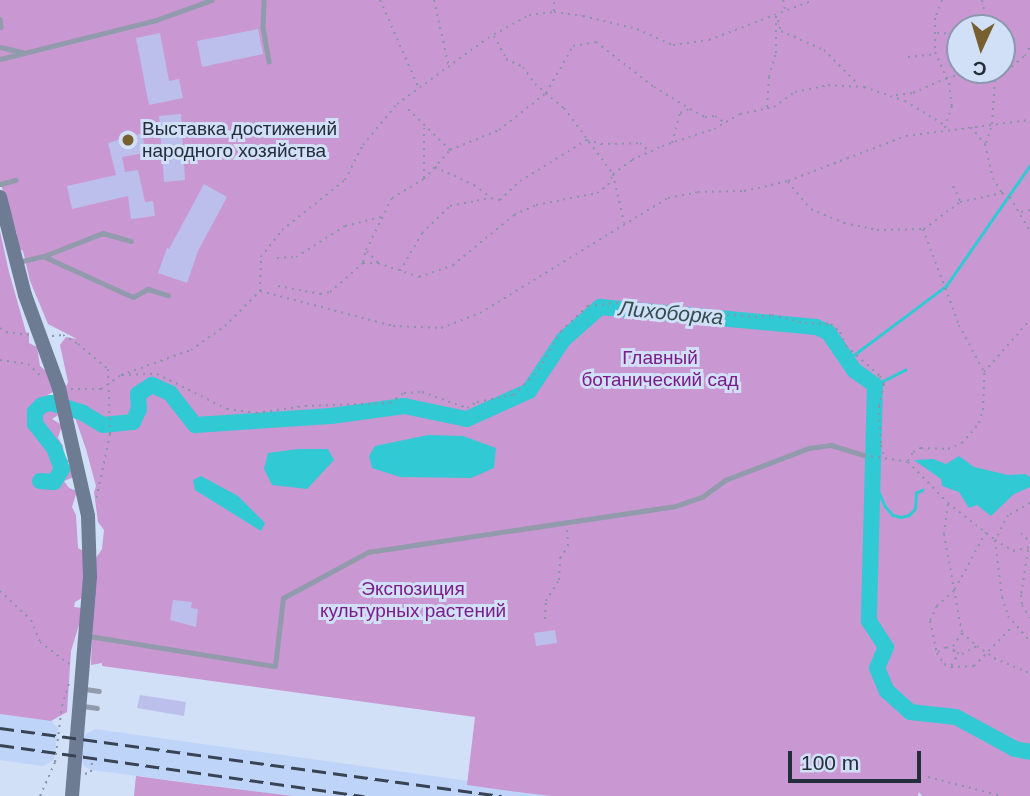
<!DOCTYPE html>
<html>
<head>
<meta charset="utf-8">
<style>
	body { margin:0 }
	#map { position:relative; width:1030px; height:796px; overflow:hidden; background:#d1dff7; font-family:Helvetica,sans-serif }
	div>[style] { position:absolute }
	.built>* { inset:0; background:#bfd4f9 }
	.green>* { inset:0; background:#c997d1 }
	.water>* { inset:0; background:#31cad4 }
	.stream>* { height:2.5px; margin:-1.25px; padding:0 1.25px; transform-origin:1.25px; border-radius:1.25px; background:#31cad4 }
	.river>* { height:16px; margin:-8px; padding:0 8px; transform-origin:8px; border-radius:8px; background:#31cad4 }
	.building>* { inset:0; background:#bcbfeb }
	.path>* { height:2px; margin-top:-1px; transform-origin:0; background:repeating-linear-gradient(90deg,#8995a9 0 2px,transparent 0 7px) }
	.service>* { height:4.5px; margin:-2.25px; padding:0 2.25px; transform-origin:2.25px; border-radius:2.25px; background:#919bac }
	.secondary>* { height:14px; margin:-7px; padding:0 7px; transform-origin:7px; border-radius:7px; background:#6d7b93 }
	.rail>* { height:2.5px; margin-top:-1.25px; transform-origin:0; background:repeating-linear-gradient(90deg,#394353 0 14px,transparent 0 21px) }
	.dots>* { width:19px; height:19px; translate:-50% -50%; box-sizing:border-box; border:4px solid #d1dff7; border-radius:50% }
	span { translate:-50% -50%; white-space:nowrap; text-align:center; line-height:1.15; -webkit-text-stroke:6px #d1dff7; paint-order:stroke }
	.poi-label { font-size:19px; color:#242d3c }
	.left { translate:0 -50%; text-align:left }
	.park-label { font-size:19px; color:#7c1c8a }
	.water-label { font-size:21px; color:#304e50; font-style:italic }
	.north { position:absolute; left:946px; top:14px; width:70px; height:70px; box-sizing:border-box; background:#d1dff7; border:2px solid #8c98ac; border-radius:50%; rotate:184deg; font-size:19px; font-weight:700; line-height:28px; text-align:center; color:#242d3c }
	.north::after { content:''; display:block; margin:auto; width:24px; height:32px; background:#775f30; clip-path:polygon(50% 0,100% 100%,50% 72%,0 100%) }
	.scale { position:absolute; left:788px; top:751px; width:133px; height:32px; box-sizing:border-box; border:4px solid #242d3c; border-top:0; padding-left:9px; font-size:21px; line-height:24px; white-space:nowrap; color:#242d3c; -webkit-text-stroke:5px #d1dff7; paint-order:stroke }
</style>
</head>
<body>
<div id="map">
	<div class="built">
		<i style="clip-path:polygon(0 714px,51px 721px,58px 728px,54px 760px,43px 766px,0 760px)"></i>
		<i style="clip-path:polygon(95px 729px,555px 793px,599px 796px,290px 796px,92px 770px,84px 766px,81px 758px,82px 736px)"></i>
	</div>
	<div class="green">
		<i style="clip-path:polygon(evenodd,0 0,1030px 0,1030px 796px,922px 796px,919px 792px,918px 796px,551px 796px,518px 792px,467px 785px,475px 717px,102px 666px,102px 663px,91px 665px,94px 561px,102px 549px,104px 530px,98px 522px,94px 492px,96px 486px,86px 449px,65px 389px,68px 382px,60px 345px,66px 337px,77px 339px,48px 324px,30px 281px,23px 251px,17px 247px,17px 234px,0 182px,0 0,960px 28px,1002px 28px,1002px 70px,960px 70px,960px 28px)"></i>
		<i style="clip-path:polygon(0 231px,9px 272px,26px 332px,29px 333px,29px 343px,37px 347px,40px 366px,47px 372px,53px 386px,53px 392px,47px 395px,55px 398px,58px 415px,52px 419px,62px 425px,58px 438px,63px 446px,64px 458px,70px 461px,65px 465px,71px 467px,74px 477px,64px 481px,69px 488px,77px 491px,72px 507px,76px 515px,78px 548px,85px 552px,82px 598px,75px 602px,74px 607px,82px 608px,82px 615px,71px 651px,67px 712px,51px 721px,0 714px)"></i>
		<i style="clip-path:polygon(136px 776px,188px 783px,293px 796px,134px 796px)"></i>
	</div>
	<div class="water">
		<i style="clip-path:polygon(428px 435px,463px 436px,496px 448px,494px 468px,471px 478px,400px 477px,372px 468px,369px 456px,375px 446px)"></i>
		<i style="clip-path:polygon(298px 449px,328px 449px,334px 460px,307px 489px,272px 485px,264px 469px,268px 453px)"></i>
		<i style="clip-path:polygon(959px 456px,974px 467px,1008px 475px,1025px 474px,1030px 477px,1030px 487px,1014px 494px,991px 516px,977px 505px,969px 508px,959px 492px,942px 486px,941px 479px,914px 460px,933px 459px,946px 464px)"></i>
		<i style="clip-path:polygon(201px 476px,238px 496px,265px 523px,261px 531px,195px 490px,193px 480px)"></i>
	</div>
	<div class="stream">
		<i style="left:847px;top:360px;width:124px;rotate:-36.8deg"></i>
		<i style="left:946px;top:286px;width:147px;rotate:-55.2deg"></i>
		<i style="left:875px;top:385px;width:34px;rotate:-27deg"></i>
		<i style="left:874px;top:481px;width:27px;rotate:66deg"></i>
		<i style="left:885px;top:506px;width:12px;rotate:48deg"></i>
		<i style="left:893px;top:515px;width:8px;rotate:14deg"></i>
		<i style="left:901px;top:517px;width:8px;rotate:-14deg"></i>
		<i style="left:909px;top:515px;width:8px;rotate:-45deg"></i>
		<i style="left:915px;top:509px;width:16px;rotate:-86deg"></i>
		<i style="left:916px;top:493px;width:7px;rotate:-27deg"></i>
	</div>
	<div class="river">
		<i style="left:40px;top:481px;width:14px;rotate:4deg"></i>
		<i style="left:54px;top:482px;width:15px;rotate:-58deg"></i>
		<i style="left:62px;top:469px;width:22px;rotate:-111deg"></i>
		<i style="left:54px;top:448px;width:31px;rotate:-128deg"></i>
		<i style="left:35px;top:424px;width:12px;rotate:-90deg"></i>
		<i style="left:35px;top:412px;width:10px;rotate:-45deg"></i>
		<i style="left:42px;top:405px;width:9px;rotate:-13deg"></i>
		<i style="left:51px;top:403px;width:34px;rotate:17deg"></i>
		<i style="left:83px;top:413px;width:23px;rotate:31deg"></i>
		<i style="left:103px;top:425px;width:30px;rotate:-6deg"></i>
		<i style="left:133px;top:422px;width:14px;rotate:-65deg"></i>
		<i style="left:139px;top:409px;width:15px;rotate:-94deg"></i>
		<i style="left:138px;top:394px;width:17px;rotate:-33deg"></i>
		<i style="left:152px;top:385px;width:20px;rotate:24deg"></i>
		<i style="left:170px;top:393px;width:41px;rotate:52deg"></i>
		<i style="left:195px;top:425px;width:136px;rotate:-3.8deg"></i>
		<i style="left:331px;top:416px;width:74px;rotate:-7.8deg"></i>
		<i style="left:404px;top:406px;width:64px;rotate:11.7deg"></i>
		<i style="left:467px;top:419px;width:68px;rotate:-24.3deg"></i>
		<i style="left:529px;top:391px;width:61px;rotate:-56.3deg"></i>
		<i style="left:563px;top:340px;width:50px;rotate:-41.7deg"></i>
		<i style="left:600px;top:307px;width:217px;rotate:5.3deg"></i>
		<i style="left:816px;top:327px;width:13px;rotate:23deg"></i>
		<i style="left:828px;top:332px;width:46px;rotate:55.6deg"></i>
		<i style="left:854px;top:370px;width:26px;rotate:36deg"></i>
		<i style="left:875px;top:385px;width:236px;rotate:91.5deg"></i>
		<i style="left:869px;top:621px;width:31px;rotate:57deg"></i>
		<i style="left:886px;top:647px;width:23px;rotate:113deg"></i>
		<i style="left:877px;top:668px;width:25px;rotate:67deg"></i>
		<i style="left:887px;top:691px;width:31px;rotate:42deg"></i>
		<i style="left:910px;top:712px;width:46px;rotate:6.2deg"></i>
		<i style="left:956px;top:717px;width:67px;rotate:28.5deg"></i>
		<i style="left:1015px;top:749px;width:15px;rotate:11deg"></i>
	</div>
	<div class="building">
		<i style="clip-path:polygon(258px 29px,263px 54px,202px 67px,197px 41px)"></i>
		<i style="clip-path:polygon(160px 33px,169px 81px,179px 79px,183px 98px,149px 105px,136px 38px)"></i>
		<i style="clip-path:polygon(181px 114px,185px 180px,164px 182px,159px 116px)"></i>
		<i style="clip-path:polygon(142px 133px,146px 153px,122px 157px,125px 172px,138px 170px,145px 202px,153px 201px,155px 216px,131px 219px,128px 196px,72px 209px,67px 186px,116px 175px,108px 143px)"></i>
		<i style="clip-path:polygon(204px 184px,227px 197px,198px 251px,187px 283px,158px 273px,167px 248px,169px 249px)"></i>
		<i style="clip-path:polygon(173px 600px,192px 602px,191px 608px,198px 609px,196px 627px,170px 620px)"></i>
		<i style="clip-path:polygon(555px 630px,557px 643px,536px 646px,534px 633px)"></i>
		<i style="clip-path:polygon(140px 695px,186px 702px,184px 716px,137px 708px)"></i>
	</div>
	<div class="path">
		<i style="left:380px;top:0;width:94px;rotate:66.2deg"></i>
		<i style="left:434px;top:0;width:69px;rotate:77.4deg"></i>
		<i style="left:783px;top:0;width:9px;rotate:77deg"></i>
		<i style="left:942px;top:0;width:19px;rotate:111deg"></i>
		<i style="left:935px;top:18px;width:34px;rotate:90deg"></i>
		<i style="left:935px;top:52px;width:34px;rotate:66deg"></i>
		<i style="left:949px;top:83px;width:23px;rotate:83deg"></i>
		<i style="left:952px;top:106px;width:24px;rotate:109deg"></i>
		<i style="left:982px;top:0;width:14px;rotate:78deg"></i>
		<i style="left:554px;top:11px;width:11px;rotate:-90deg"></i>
		<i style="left:778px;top:20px;width:11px;rotate:75deg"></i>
		<i style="left:781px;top:31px;width:47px;rotate:23.8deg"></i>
		<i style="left:824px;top:50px;width:49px;rotate:45deg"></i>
		<i style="left:937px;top:33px;width:23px;rotate:2deg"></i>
		<i style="left:494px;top:36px;width:26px;rotate:62deg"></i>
		<i style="left:506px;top:59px;width:19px;rotate:25deg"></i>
		<i style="left:523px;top:67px;width:21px;rotate:55deg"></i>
		<i style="left:535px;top:84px;width:38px;rotate:40deg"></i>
		<i style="left:564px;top:108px;width:82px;rotate:53.4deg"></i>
		<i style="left:613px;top:174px;width:50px;rotate:77.3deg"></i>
		<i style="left:908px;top:57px;width:27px;rotate:-6deg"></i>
		<i style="left:994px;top:70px;width:9px;rotate:84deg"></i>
		<i style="left:896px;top:95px;width:17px;rotate:-7deg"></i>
		<i style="left:913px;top:93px;width:36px;rotate:-24deg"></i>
		<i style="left:946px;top:78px;width:36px;rotate:-13deg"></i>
		<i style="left:767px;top:107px;width:30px;rotate:-86deg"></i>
		<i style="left:769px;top:77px;width:25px;rotate:-74deg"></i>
		<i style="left:776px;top:53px;width:37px;rotate:-90deg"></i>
		<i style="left:971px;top:127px;width:22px;rotate:51deg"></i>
		<i style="left:985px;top:144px;width:35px;rotate:77deg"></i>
		<i style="left:993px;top:178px;width:17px;rotate:59deg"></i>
		<i style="left:1002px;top:193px;width:9px;rotate:27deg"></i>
		<i style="left:1010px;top:197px;width:39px;rotate:60deg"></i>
		<i style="left:672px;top:143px;width:31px;rotate:-75deg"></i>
		<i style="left:680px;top:113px;width:11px;rotate:-22deg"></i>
		<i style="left:690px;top:109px;width:17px;rotate:28deg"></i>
		<i style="left:705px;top:117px;width:10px;rotate:-6deg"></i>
		<i style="left:715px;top:116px;width:12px;rotate:35deg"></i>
		<i style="left:986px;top:143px;width:20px;rotate:-72deg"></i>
		<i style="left:992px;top:124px;width:44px;rotate:-86.1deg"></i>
		<i style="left:995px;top:80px;width:38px;rotate:-39deg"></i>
		<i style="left:1025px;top:56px;width:11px;rotate:-63deg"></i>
		<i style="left:450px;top:150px;width:53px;rotate:-22.2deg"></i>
		<i style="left:499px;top:130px;width:60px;rotate:-38.2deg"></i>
		<i style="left:546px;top:93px;width:54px;rotate:-60.1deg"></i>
		<i style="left:573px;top:46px;width:23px;rotate:-10deg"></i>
		<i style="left:596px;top:42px;width:73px;rotate:37.8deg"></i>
		<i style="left:654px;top:87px;width:42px;rotate:31.4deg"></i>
		<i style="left:435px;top:167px;width:43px;rotate:24.8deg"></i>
		<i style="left:474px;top:185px;width:21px;rotate:37deg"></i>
		<i style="left:491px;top:198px;width:9px;rotate:13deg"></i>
		<i style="left:500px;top:200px;width:28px;rotate:-44deg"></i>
		<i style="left:520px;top:181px;width:79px;rotate:-31.5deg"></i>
		<i style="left:587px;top:140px;width:15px;rotate:16deg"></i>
		<i style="left:601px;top:144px;width:39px;rotate:-1deg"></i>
		<i style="left:640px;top:143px;width:12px;rotate:42deg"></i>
		<i style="left:424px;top:178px;width:50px;rotate:-90deg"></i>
		<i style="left:788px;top:182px;width:35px;rotate:50deg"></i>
		<i style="left:811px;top:209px;width:36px;rotate:23deg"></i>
		<i style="left:844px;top:223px;width:34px;rotate:12deg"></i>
		<i style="left:877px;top:230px;width:46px;rotate:-1.2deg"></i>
		<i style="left:923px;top:229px;width:103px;rotate:69.4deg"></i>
		<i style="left:959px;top:325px;width:53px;rotate:62deg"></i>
		<i style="left:953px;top:186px;width:17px;rotate:65deg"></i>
		<i style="left:1021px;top:212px;width:9px;rotate:-13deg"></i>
		<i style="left:924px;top:229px;width:45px;rotate:-36.9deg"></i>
		<i style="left:960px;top:202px;width:43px;rotate:-12.1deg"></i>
		<i style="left:367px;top:251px;width:16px;rotate:47deg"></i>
		<i style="left:277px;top:258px;width:19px;rotate:-3deg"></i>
		<i style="left:296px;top:257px;width:58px;rotate:-32.3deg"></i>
		<i style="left:345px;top:226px;width:37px;rotate:-14deg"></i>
		<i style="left:363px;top:262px;width:12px;rotate:-76deg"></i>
		<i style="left:366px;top:250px;width:58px;rotate:-63.4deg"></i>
		<i style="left:392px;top:198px;width:37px;rotate:-31deg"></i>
		<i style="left:424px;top:179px;width:39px;rotate:-48deg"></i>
		<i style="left:450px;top:150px;width:63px;rotate:-135.6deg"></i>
		<i style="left:400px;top:271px;width:44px;rotate:-59.9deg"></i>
		<i style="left:422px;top:233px;width:39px;rotate:-44deg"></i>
		<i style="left:450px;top:206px;width:41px;rotate:-11.3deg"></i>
		<i style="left:278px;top:286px;width:43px;rotate:10.8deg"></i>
		<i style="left:320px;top:294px;width:10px;rotate:-11deg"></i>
		<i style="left:330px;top:292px;width:44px;rotate:-41.3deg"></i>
		<i style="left:363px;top:263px;width:15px"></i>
		<i style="left:378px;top:263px;width:43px;rotate:18.9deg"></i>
		<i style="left:419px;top:277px;width:36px;rotate:-19deg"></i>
		<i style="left:453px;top:265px;width:79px;rotate:-39.3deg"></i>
		<i style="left:514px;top:215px;width:24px;rotate:-24deg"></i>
		<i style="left:536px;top:205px;width:62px;rotate:-11.1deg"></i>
		<i style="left:597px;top:193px;width:14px;rotate:-36deg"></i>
		<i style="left:608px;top:185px;width:12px;rotate:-66deg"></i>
		<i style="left:613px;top:174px;width:24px;rotate:-36deg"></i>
		<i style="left:632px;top:160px;width:33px;rotate:-25deg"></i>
		<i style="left:662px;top:146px;width:55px;rotate:-18.1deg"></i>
		<i style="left:714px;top:129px;width:30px;rotate:-30deg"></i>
		<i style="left:740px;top:114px;width:35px;rotate:-12deg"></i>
		<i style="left:774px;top:107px;width:26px;rotate:-36deg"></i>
		<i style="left:795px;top:92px;width:34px;rotate:-12deg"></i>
		<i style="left:828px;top:85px;width:36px;rotate:3deg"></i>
		<i style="left:864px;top:87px;width:43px;rotate:18.9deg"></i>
		<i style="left:905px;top:101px;width:44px;rotate:31.2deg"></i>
		<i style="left:260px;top:291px;width:138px;rotate:14.7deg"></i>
		<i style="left:393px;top:326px;width:48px;rotate:2.4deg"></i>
		<i style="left:441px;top:328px;width:42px;rotate:-21deg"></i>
		<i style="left:480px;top:313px;width:220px;rotate:-31.5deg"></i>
		<i style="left:668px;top:198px;width:31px;rotate:-11deg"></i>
		<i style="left:698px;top:192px;width:46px;rotate:-1.2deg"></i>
		<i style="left:744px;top:191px;width:45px;rotate:-12.8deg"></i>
		<i style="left:788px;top:181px;width:126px;rotate:-20.9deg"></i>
		<i style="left:906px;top:136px;width:125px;rotate:-7.4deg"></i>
		<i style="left:0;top:328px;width:7px;rotate:34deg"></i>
		<i style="left:6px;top:332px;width:23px;rotate:7deg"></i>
		<i style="left:52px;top:336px;width:11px;rotate:-5deg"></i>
		<i style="left:63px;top:335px;width:17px;rotate:31deg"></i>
		<i style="left:78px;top:344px;width:39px;rotate:40deg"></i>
		<i style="left:108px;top:369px;width:65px;rotate:88.2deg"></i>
		<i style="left:110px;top:434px;width:67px;rotate:102deg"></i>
		<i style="left:0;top:360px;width:28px;rotate:8deg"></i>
		<i style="left:28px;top:364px;width:19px;rotate:43deg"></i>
		<i style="left:122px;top:375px;width:35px;rotate:-2deg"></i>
		<i style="left:157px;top:374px;width:78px;rotate:26.6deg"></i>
		<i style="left:227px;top:409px;width:29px;rotate:8deg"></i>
		<i style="left:256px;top:413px;width:49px;rotate:-8.1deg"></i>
		<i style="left:305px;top:406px;width:85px;rotate:-2deg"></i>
		<i style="left:390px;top:403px;width:17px;rotate:-36deg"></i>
		<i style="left:404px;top:393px;width:18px;rotate:-3deg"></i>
		<i style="left:422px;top:392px;width:48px;rotate:19.6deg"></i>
		<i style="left:467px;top:408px;width:12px;rotate:-31deg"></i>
		<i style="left:477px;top:402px;width:38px;rotate:-11deg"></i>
		<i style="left:514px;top:395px;width:36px;rotate:-46deg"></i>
		<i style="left:539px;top:369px;width:44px;rotate:-59.9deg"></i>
		<i style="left:561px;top:331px;width:37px;rotate:-43deg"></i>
		<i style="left:588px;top:306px;width:28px;rotate:-6deg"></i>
		<i style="left:616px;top:303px;width:140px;rotate:5.8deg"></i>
		<i style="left:755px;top:317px;width:17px;rotate:-7deg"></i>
		<i style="left:772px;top:315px;width:34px;rotate:14deg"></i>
		<i style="left:805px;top:323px;width:26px;rotate:2deg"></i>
		<i style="left:831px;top:324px;width:12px;rotate:42deg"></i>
		<i style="left:840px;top:332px;width:15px;rotate:67deg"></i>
		<i style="left:846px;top:346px;width:45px;rotate:41.4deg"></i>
		<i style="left:880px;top:376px;width:9px;rotate:63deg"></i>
		<i style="left:884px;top:384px;width:23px;rotate:103deg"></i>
		<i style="left:879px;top:406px;width:39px;rotate:87deg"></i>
		<i style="left:881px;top:445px;width:15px;rotate:74deg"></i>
		<i style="left:71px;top:389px;width:30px"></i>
		<i style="left:101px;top:389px;width:24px;rotate:-35deg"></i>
		<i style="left:121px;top:375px;width:74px;rotate:-19.7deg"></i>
		<i style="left:191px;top:350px;width:42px;rotate:-35.2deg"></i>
		<i style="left:225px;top:326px;width:49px;rotate:-45deg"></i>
		<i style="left:260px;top:291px;width:34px;rotate:-88deg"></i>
		<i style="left:261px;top:257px;width:34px;rotate:-52deg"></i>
		<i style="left:282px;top:230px;width:80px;rotate:-38.4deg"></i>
		<i style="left:345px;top:180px;width:39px;rotate:-63deg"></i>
		<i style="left:363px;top:145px;width:53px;rotate:-50.3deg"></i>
		<i style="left:397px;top:104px;width:112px;rotate:-36deg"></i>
		<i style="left:488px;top:38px;width:47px;rotate:-29.3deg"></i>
		<i style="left:529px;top:15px;width:25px;rotate:-7deg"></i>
		<i style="left:554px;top:12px;width:29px;rotate:8deg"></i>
		<i style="left:583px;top:16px;width:56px;rotate:13.5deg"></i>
		<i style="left:637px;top:29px;width:39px;rotate:24deg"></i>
		<i style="left:673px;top:45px;width:36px;rotate:-8deg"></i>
		<i style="left:709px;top:40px;width:112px;rotate:-20.9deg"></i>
		<i style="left:871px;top:456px;width:37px;rotate:9deg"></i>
		<i style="left:908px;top:462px;width:57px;rotate:45.7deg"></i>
		<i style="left:948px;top:503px;width:60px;rotate:38.2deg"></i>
		<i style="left:995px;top:540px;width:57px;rotate:83deg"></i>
		<i style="left:1002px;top:597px;width:20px;rotate:72deg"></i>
		<i style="left:1008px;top:616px;width:33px;rotate:49deg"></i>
		<i style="left:908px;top:461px;width:10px;rotate:-61deg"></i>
		<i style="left:913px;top:452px;width:9px;rotate:-27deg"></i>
		<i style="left:921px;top:448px;width:27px;rotate:2deg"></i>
		<i style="left:948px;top:449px;width:15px;rotate:-23deg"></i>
		<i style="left:962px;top:443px;width:13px;rotate:-48deg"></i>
		<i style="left:971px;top:433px;width:13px;rotate:-51deg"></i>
		<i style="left:979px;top:423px;width:14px;rotate:-73deg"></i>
		<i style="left:983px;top:410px;width:38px;rotate:-88deg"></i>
		<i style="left:984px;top:372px;width:69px;rotate:-48.5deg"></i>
		<i style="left:1030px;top:503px;width:25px;rotate:151deg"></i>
		<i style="left:1008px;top:515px;width:28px;rotate:117deg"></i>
		<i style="left:995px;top:540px;width:21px;rotate:31deg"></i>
		<i style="left:1013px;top:551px;width:17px;rotate:-13deg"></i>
		<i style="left:948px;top:504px;width:30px;rotate:98deg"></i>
		<i style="left:944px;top:534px;width:101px;rotate:79.7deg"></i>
		<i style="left:962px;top:633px;width:18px;rotate:124deg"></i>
		<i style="left:986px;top:532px;width:67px;rotate:118.5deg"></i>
		<i style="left:954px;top:591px;width:23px;rotate:139deg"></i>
		<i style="left:937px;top:606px;width:17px;rotate:115deg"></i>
		<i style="left:930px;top:621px;width:33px;rotate:78deg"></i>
		<i style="left:937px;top:653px;width:13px;rotate:58deg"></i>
		<i style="left:944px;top:664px;width:8px;rotate:23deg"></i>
		<i style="left:951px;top:667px;width:23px;rotate:-2deg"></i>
		<i style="left:974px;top:666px;width:56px;rotate:-45.7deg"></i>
		<i style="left:1021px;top:533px;width:13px;rotate:45deg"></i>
		<i style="left:1028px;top:550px;width:46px;rotate:98.8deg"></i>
		<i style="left:1021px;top:595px;width:10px;rotate:84deg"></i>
		<i style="left:1022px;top:605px;width:15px;rotate:58deg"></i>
		<i style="left:0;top:591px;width:42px;rotate:43.1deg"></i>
		<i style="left:31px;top:620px;width:24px;rotate:68deg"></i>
		<i style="left:40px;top:642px;width:39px;rotate:37deg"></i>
		<i style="left:545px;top:619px;width:18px;rotate:-87deg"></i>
		<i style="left:546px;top:601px;width:25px;rotate:-58deg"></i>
		<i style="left:559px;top:580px;width:22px;rotate:-87deg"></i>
		<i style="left:560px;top:558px;width:14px;rotate:-56deg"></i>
		<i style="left:568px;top:546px;width:18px;rotate:-93deg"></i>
		<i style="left:962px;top:633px;width:18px;rotate:41deg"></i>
		<i style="left:938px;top:652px;width:9px;rotate:-32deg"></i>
		<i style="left:946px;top:647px;width:9px;rotate:21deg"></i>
		<i style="left:954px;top:650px;width:8px;rotate:76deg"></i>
		<i style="left:956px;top:658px;width:9px;rotate:122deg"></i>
		<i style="left:957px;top:653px;width:5px;rotate:11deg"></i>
		<i style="left:962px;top:654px;width:17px;rotate:-28deg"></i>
		<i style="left:977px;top:646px;width:21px;rotate:35deg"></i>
		<i style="left:994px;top:658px;width:39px;rotate:23deg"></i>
		<i style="left:85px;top:774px;width:6px;rotate:-18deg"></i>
		<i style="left:91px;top:772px;width:10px;rotate:-84deg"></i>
		<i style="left:928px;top:777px;width:76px;rotate:14.4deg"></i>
		<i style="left:40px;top:796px;width:37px;rotate:-66deg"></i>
		<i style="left:55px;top:762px;width:56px;rotate:-82.9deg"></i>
		<i style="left:62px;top:706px;width:27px;rotate:-73deg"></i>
	</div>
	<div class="service">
		<i style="left:264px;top:0;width:27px;rotate:92deg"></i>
		<i style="left:263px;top:27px;width:35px;rotate:80deg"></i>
		<i style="left:0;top:19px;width:8px;rotate:83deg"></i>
		<i style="left:0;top:47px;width:23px;rotate:13deg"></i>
		<i style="left:0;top:59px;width:161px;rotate:-14deg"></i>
		<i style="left:156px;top:20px;width:59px;rotate:-19.7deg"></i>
		<i style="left:0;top:184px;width:16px;rotate:-15deg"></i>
		<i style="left:44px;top:256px;width:63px;rotate:-21.3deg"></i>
		<i style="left:103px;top:233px;width:29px;rotate:16deg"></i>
		<i style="left:18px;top:262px;width:26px;rotate:-13deg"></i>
		<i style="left:43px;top:256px;width:99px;rotate:24.5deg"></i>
		<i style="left:133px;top:297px;width:17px;rotate:-28deg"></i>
		<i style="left:148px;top:289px;width:21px;rotate:17deg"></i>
		<i style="left:89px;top:636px;width:188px;rotate:9.2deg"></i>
		<i style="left:275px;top:666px;width:68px;rotate:-83.3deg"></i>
		<i style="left:283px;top:598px;width:97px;rotate:-28.4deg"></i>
		<i style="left:368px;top:552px;width:311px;rotate:-8.5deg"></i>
		<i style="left:676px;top:506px;width:28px;rotate:-19deg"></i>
		<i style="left:702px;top:497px;width:29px;rotate:-36deg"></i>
		<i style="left:725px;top:480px;width:90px;rotate:-20.9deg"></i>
		<i style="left:809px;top:448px;width:22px;rotate:-8deg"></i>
		<i style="left:831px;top:445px;width:34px;rotate:17deg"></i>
		<i style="left:85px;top:689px;width:14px;rotate:8deg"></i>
		<i style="left:83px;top:706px;width:14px;rotate:8deg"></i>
	</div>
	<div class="secondary">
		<i style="left:0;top:197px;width:101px;rotate:75.7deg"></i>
		<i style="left:25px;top:295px;width:99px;rotate:69.9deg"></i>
		<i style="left:59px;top:388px;width:131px;rotate:77.2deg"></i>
		<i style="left:88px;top:516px;width:61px;rotate:88.1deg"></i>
		<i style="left:90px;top:577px;width:220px;rotate:94.7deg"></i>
	</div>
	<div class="rail">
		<i style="left:0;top:728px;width:506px;rotate:7.73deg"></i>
		<i style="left:0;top:745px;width:368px;rotate:8deg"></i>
	</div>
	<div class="dots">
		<i style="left:128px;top:140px;background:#775f30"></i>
	</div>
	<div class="poi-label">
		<span class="left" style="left:142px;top:140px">Выставка достижений<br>народного хозяйства</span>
	</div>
	<div class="park-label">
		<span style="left:660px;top:369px">Главный<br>ботанический сад</span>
		<span style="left:413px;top:600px">Экспозиция<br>культурных растений</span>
	</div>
	<div class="water-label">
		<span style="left:671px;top:313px;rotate:5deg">Лихоборка</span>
	</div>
	<div class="north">С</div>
	<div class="scale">100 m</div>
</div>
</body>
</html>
